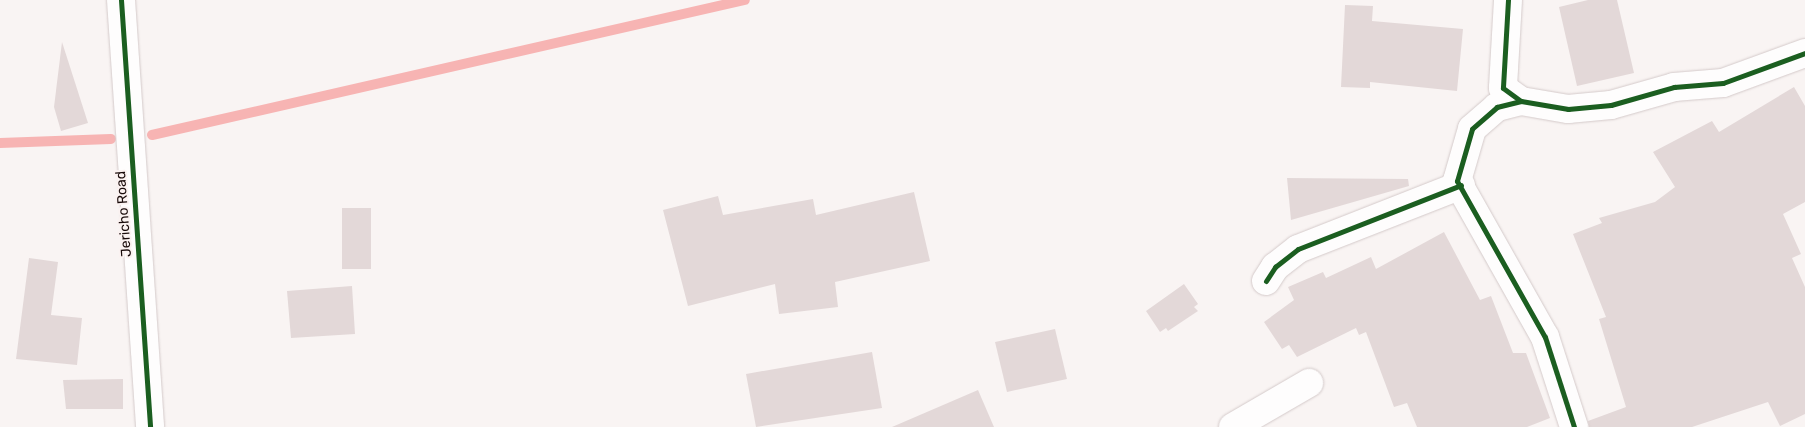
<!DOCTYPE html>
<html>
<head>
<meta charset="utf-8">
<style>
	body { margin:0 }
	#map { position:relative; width:1805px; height:427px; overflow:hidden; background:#f9f4f3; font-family:Rubik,sans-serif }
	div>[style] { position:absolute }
	.stream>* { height:10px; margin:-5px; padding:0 5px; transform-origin:5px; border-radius:5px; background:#f7b4b3 }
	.building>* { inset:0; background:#e3d8d8 }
	.roads { filter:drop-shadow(0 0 1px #d4caca) drop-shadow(0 0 1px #d4caca) }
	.minor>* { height:28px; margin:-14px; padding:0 14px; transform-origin:14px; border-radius:14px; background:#fefdfd }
	.cycleway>* { height:5px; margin:-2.5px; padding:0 2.5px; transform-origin:2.5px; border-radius:2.5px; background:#1b5e20 }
	span { translate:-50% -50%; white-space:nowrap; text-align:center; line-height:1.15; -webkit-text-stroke:4px #fbf2f1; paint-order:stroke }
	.street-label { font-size:14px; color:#190b0a }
</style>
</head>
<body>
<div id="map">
	<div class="stream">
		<i style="left:152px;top:135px;width:608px;rotate:-12.83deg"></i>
		<i style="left:0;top:143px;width:111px;rotate:-2.1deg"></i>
	</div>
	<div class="building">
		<i style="clip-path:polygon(1588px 0,1617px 0,1634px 73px,1577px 86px,1559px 7px)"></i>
		<i style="clip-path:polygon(1345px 5px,1373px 6px,1372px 21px,1463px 29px,1457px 91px,1370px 82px,1370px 88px,1341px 87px)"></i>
		<i style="clip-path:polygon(62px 42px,88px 123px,61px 131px,54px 107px)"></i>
		<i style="clip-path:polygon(1794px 87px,1805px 106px,1805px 202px,1783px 214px,1801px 254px,1792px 258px,1805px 287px,1805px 414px,1780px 426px,1768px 402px,1692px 427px,1589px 427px,1588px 421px,1626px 407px,1599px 319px,1606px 317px,1573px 234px,1602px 223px,1599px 218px,1655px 202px,1675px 187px,1653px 152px,1712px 121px,1719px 132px)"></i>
		<i style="clip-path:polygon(1287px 178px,1408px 179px,1409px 186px,1291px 220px)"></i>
		<i style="clip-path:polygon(914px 192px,930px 261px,835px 282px,838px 307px,779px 314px,775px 284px,688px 306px,663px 210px,718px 196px,723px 215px,813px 199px,816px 215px)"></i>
		<i style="clip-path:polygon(342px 208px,371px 208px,371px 269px,342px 269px)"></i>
		<i style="clip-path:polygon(1444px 232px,1480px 300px,1491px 296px,1513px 353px,1526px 353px,1550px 418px,1527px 427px,1417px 427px,1407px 403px,1394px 407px,1366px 332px,1359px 335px,1356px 328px,1297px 357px,1289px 345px,1282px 349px,1264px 322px,1294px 300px,1288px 287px,1323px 272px,1326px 278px,1371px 257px,1376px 269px)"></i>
		<i style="clip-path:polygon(29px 258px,58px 262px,51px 315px,82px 318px,77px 365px,16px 359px)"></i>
		<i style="clip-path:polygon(1184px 284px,1198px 304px,1194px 307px,1198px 311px,1168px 331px,1166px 328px,1160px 332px,1146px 311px)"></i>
		<i style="clip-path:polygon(352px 286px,355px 334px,291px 338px,287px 291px)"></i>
		<i style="clip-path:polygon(1055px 329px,1067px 379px,1007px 392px,995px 342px)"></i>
		<i style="clip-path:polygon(872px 352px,882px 408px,756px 427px,746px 374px)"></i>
		<i style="clip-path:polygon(123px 379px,123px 409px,66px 409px,63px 380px)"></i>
		<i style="clip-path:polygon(978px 390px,994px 427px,892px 427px)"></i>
	</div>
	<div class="roads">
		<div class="minor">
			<i style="left:121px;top:0;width:428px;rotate:86.1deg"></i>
			<i style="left:1508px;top:0;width:88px;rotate:93.3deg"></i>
			<i style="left:1503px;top:88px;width:22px;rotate:36deg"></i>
			<i style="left:1521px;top:101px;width:48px;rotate:9.7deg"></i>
			<i style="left:1568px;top:109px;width:43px;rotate:-5.3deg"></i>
			<i style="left:1611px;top:105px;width:66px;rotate:-15.9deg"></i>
			<i style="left:1674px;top:87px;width:49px;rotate:-4.7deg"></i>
			<i style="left:1723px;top:83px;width:87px;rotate:-20.1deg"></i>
			<i style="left:1521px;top:101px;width:25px;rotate:166deg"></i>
			<i style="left:1497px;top:107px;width:33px;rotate:139deg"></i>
			<i style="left:1472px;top:129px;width:54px;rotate:106.1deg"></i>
			<i style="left:1457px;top:181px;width:179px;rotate:60.6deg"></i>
			<i style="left:1545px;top:337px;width:95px;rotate:72.1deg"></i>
			<i style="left:1266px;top:281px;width:17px;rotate:-57deg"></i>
			<i style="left:1275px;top:267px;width:29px;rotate:-38deg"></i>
			<i style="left:1298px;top:249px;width:175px;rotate:-21.4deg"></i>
			<i style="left:1233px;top:427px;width:88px;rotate:-30.1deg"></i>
		</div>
	</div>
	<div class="cycleway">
		<i style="left:121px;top:0;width:428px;rotate:86.1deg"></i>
		<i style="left:1508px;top:0;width:88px;rotate:93.3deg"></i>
		<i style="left:1503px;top:88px;width:22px;rotate:36deg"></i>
		<i style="left:1521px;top:101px;width:48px;rotate:9.7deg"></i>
		<i style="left:1568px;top:109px;width:43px;rotate:-5.3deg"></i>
		<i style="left:1611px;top:105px;width:66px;rotate:-15.9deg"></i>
		<i style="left:1674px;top:87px;width:49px;rotate:-4.7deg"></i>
		<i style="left:1723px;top:83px;width:87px;rotate:-20.1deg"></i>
		<i style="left:1521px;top:101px;width:25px;rotate:166deg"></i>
		<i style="left:1497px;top:107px;width:33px;rotate:139deg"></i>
		<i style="left:1472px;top:129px;width:54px;rotate:106.1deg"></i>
		<i style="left:1457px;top:181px;width:179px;rotate:60.6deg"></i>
		<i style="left:1545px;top:337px;width:95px;rotate:72.1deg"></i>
		<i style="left:1266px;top:281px;width:17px;rotate:-57deg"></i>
		<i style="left:1275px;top:267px;width:29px;rotate:-38deg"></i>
		<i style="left:1298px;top:249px;width:175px;rotate:-21.4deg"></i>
	</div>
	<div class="street-label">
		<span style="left:124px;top:214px;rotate:-94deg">Jericho Road</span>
	</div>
</div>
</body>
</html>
